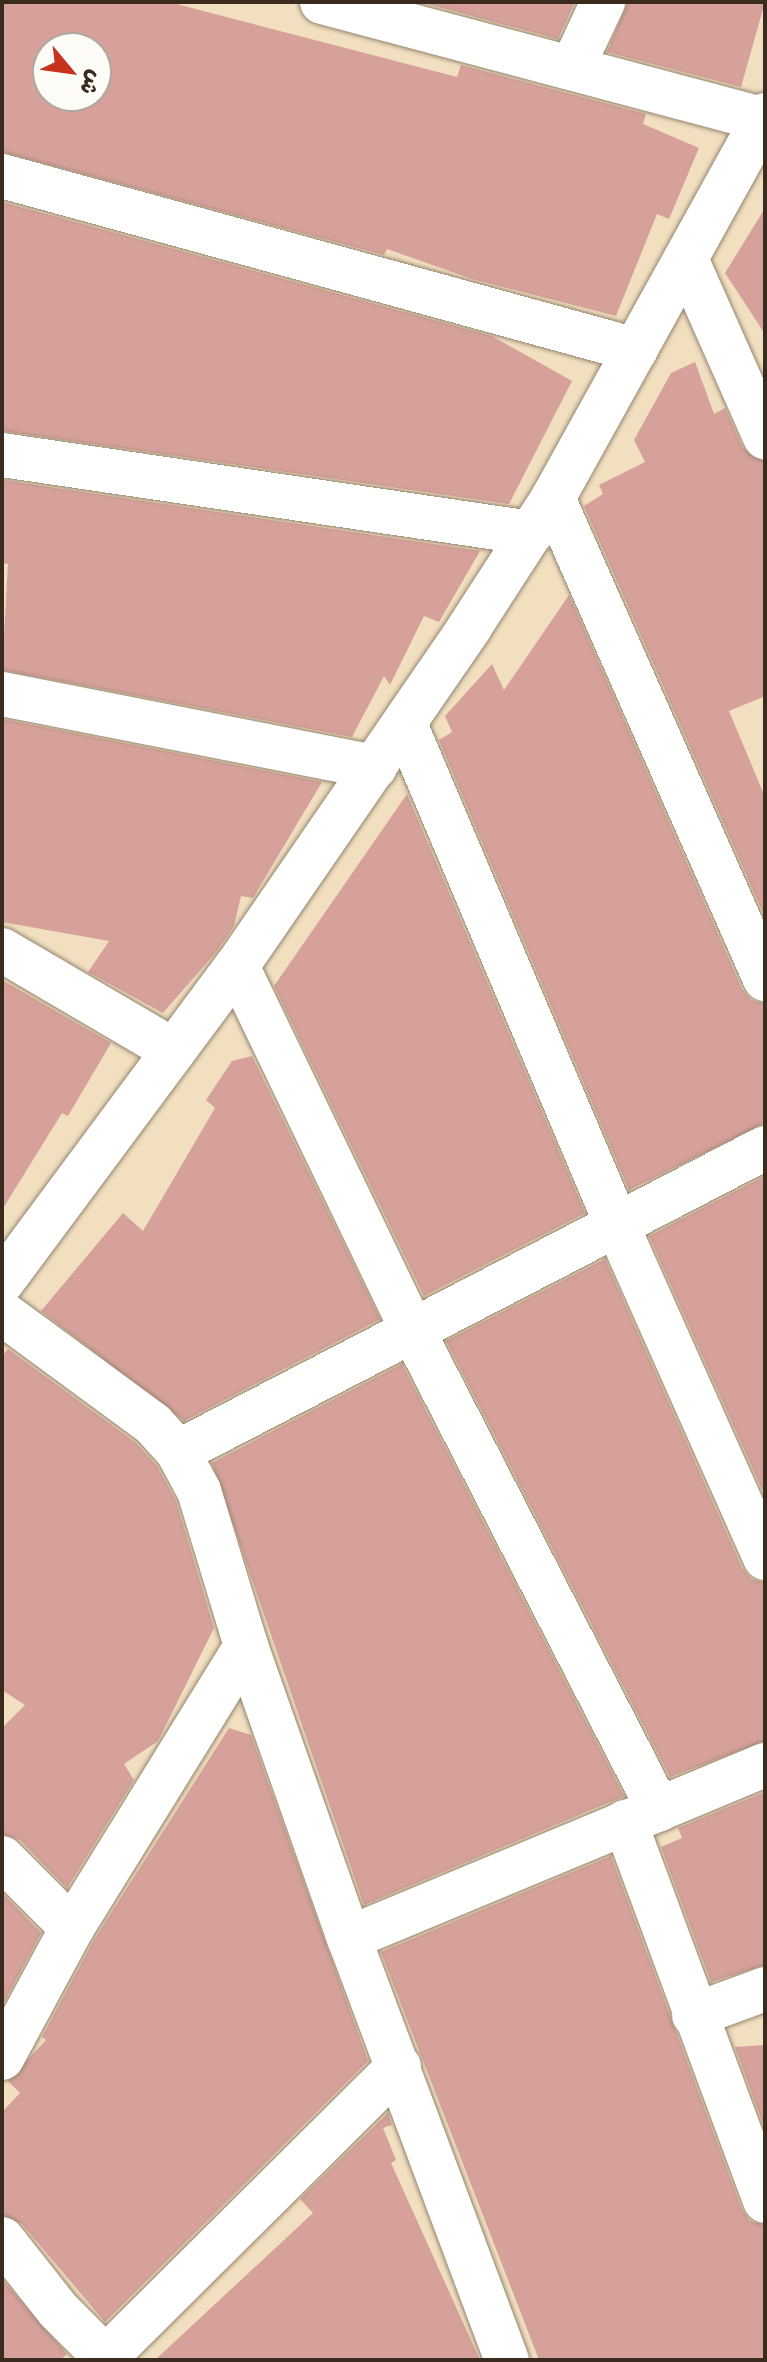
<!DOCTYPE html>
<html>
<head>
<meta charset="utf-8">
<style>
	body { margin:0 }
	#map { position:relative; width:767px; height:2362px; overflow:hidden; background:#f1dfc0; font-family:"Comic Neue","Playpen Sans Arabic",sans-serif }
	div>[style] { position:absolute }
	.building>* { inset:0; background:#d6a19b }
	.roads { filter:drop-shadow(0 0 2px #96846f) drop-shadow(0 0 2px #96846f) }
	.minor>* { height:44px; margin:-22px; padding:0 22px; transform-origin:22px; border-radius:22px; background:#fff }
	span { translate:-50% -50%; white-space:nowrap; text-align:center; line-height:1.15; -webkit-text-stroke:8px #fdfcf7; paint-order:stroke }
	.frame { position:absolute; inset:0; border:4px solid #3b2a1e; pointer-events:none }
	.north { position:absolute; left:32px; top:32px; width:80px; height:80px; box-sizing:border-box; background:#fdfcf7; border:2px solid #afa8a0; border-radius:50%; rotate:119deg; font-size:22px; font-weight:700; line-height:32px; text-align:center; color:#3b2a1e }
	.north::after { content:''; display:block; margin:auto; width:28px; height:36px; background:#c8321e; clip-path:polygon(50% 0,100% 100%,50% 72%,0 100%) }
</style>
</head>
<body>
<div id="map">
	<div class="building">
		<i style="clip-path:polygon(evenodd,2px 2px,169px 2px,457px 77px,461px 65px,646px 114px,643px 124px,699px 148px,669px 219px,657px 214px,616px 316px,472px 279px,387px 249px,384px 255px,2px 152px,2px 2px,48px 48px,96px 48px,96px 96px,48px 96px,48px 48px)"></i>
		<i style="clip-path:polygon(420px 2px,575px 2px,558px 39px)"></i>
		<i style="clip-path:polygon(628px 2px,765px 2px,741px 87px,607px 52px)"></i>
		<i style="clip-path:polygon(2px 202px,492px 336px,572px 381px,509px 504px,2px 431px)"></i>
		<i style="clip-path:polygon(765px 208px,765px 334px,725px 273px)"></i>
		<i style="clip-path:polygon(695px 362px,714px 414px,725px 408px,743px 448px,765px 462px,765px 696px,729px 711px,765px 797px,765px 917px,584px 506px,603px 494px,599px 485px,645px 462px,634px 440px,671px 373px)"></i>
		<i style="clip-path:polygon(2px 480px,480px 551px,439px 622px,424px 616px,390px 685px,384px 676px,352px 737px,2px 670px,8px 564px,2px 563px)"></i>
		<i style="clip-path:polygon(569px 595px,742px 989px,751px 1000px,765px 1004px,765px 1123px,629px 1190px,439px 740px,452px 732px,445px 716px,492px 664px,504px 690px)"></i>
		<i style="clip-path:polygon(2px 719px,322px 782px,253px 898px,241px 896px,234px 926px,217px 951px,163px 1013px,88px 972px,109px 941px,2px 922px)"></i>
		<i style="clip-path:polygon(407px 794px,585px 1213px,424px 1296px,274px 986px)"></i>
		<i style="clip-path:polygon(2px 980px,111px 1043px,68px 1116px,62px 1113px,2px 1210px)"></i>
		<i style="clip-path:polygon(252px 1056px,380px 1319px,184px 1421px,41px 1311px,123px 1213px,143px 1231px,215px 1108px,206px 1100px,232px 1061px)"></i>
		<i style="clip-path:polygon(765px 1176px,765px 1496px,649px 1236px)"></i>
		<i style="clip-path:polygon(605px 1259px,742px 1568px,751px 1579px,765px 1583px,765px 1741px,670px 1777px,446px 1341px)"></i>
		<i style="clip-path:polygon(8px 1349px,136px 1443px,157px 1466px,176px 1501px,214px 1628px,158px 1741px,124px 1764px,134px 1780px,67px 1888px,20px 1840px,2px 1834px,2px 1728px,25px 1705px,2px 1690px,2px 1356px)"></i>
		<i style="clip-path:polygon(402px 1364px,624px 1796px,364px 1905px,212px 1463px)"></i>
		<i style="clip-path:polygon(229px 1728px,251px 1735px,368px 2061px,105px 2322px,22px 2224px,2px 2215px,2px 2112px,20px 2093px,8px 2081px,46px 2040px,42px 2037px,94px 1940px)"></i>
		<i style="clip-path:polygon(765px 1792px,765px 1965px,711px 1982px,661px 1847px,682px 1838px,678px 1828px)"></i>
		<i style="clip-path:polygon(611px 1856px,742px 2210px,750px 2221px,765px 2225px,765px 2360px,539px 2360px,381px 1952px)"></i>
		<i style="clip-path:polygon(2px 1893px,41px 1933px,3px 2004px,2px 2003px)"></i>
		<i style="clip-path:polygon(765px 2045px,765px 2129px,735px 2047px)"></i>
		<i style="clip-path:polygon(388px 2113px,392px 2125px,383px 2128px,396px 2160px,391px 2163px,480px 2360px,155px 2360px,313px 2213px,300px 2199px)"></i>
		<i style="clip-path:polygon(2px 2279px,67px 2354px,60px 2360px,2px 2360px)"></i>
	</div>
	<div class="roads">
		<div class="minor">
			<i style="left:322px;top:2px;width:456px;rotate:14.9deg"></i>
			<i style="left:573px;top:66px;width:71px;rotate:-64.9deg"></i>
			<i style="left:2px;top:176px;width:657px;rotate:15.35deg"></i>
			<i style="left:687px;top:261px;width:193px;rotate:66.1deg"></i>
			<i style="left:2px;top:455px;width:535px;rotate:8.39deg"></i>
			<i style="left:553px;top:498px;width:526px;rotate:66.21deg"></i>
			<i style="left:2px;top:694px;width:380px;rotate:11.1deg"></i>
			<i style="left:405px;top:724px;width:542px;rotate:67.08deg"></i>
			<i style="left:616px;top:1223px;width:367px;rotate:66deg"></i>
			<i style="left:2px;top:950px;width:199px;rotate:30.4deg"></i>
			<i style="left:237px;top:966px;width:405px;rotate:64.3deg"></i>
			<i style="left:413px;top:1331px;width:538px;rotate:62.82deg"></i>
			<i style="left:2px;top:1282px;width:394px;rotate:-53.4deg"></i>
			<i style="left:237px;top:966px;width:410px;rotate:-55.5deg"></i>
			<i style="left:469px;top:628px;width:155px;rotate:-57.1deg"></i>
			<i style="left:553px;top:498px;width:438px;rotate:-61deg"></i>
			<i style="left:2px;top:1313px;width:187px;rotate:36.3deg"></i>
			<i style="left:153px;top:1424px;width:38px;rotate:48deg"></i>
			<i style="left:178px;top:1452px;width:44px;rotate:61.7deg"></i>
			<i style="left:199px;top:1491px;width:162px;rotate:73.1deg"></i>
			<i style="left:246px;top:1646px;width:310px;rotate:70.6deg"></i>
			<i style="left:349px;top:1938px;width:451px;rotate:69.5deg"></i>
			<i style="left:178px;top:1452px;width:661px;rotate:-27.38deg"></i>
			<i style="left:625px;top:1822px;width:404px;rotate:69.7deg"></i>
			<i style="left:2px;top:1858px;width:99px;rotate:45deg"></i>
			<i style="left:349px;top:1938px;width:451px;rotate:-22.6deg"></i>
			<i style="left:694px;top:2015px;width:76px;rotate:-20.1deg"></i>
			<i style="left:2px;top:2058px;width:148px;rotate:-61.7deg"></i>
			<i style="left:72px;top:1928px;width:331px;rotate:-58.3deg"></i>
			<i style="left:2px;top:2239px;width:90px;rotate:51.7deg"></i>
			<i style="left:58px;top:2310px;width:71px;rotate:45deg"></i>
			<i style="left:103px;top:2360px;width:417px;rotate:-44.8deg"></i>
		</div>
	</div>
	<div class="frame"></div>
	<div class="north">ش</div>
</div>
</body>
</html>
